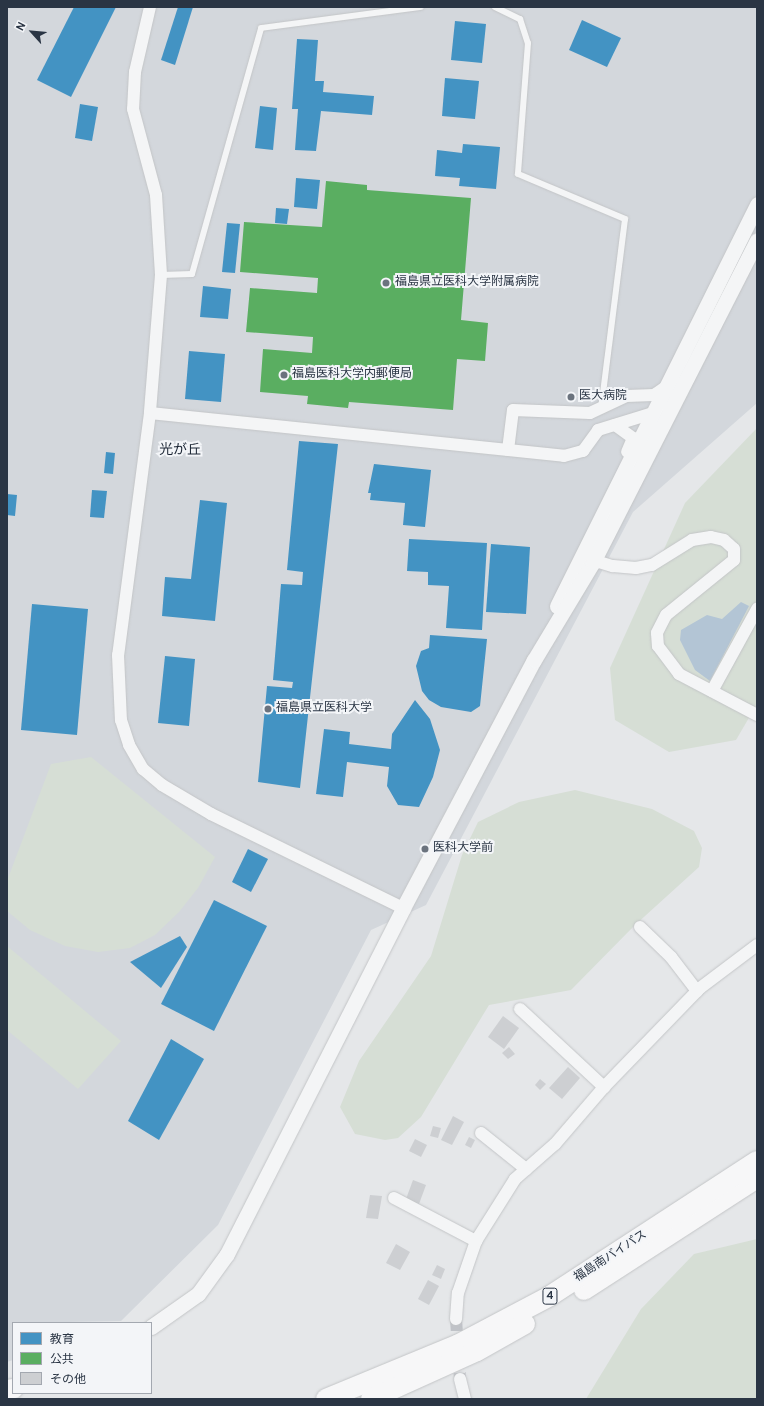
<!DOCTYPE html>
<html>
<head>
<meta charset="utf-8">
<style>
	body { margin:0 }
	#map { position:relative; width:764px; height:1406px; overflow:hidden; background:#e5e7e9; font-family:Overpass,"Noto Sans JP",sans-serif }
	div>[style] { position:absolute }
	.built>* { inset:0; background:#d3d7dc }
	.green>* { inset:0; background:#d6ded5 }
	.water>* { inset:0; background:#b3c5d5 }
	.schools>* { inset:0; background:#4393c3 }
	.public>* { inset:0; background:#5aae61 }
	.building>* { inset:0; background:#cdcfd2 }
	.minor-tunnel>* { height:12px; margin-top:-6px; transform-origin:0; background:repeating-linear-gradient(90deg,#c0c3c8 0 12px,transparent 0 18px) }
	.roads { filter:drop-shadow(0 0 1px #c3c5c7) drop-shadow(0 0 1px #c3c5c7) }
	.service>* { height:6px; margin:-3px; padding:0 3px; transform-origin:3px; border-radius:3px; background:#f4f5f6 }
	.minor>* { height:12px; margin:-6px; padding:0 6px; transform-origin:6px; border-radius:6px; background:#f4f5f6 }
	.tertiary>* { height:15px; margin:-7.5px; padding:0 7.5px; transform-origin:7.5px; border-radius:7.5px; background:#f4f5f6 }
	.trunk>* { height:20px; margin:-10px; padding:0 10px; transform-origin:10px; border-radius:10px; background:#f7f7f8 }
	.dots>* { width:11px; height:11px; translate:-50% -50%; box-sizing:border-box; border:2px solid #f3f5f8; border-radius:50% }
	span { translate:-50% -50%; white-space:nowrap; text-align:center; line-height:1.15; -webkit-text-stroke:4px #f3f5f8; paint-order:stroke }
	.shield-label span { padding:1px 3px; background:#f3f5f8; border:1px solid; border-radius:3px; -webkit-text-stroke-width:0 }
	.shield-label { font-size:11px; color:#2a3544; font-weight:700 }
	.poi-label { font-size:12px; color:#2a3544 }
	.left { translate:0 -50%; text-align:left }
	.street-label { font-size:12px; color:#2a3544 }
	.quarter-label { font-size:14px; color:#1c2635 }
	.frame { position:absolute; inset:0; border:8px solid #2a3544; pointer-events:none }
	.legend { position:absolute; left:12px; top:1322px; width:140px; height:72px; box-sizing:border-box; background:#f3f5f8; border:1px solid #a3a8b0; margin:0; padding:5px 7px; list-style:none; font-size:12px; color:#2a3544 }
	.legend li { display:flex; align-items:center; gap:8px; height:20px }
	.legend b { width:20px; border:1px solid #a3a8b0 }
	.north { position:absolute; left:12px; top:12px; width:40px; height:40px; -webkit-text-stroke:3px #f3f5f8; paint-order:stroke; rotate:297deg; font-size:11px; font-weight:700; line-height:16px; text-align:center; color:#2a3544 }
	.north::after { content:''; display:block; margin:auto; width:14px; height:18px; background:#2a3544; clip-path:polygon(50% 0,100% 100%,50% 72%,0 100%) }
</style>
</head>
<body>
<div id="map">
	<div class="built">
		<i style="clip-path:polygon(7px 7px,757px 7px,757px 403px,633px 512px,426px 905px,371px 930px,218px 1225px,121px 1321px,13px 1323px,13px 1360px,7px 1362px)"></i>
	</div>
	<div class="green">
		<i style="clip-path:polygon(757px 428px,757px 704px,736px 740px,669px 752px,615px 720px,610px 668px,685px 503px)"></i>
		<i style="clip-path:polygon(91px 757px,215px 857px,198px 888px,179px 912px,155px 935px,130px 948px,98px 952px,65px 946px,30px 930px,7px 911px,7px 881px,51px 764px)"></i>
		<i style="clip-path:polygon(575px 790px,652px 809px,694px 831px,702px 848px,699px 867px,634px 926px,571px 990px,489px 1005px,421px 1117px,398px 1138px,385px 1140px,355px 1134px,340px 1107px,359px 1061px,431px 956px,462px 855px,478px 822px,519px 802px)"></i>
		<i style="clip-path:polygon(7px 946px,121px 1041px,78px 1089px,7px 1030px)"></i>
		<i style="clip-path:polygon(757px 1239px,757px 1399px,586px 1399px,641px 1309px,694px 1254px)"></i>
	</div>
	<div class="water">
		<i style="clip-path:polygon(741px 602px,749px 606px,710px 681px,695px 670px,680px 640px,681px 630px,707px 615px,722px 619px)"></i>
	</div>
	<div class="schools">
		<i style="clip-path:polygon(74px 7px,116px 7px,71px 97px,37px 80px)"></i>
		<i style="clip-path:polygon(178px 7px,193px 7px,175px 65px,161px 60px)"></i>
		<i style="clip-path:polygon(582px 20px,621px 38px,607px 67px,569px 50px)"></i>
		<i style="clip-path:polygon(455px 21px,486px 24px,482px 63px,451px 60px)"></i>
		<i style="clip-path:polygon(297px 39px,318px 40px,315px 81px,324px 81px,323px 92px,374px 96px,372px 115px,321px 111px,316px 151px,295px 150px,298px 109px,292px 109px)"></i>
		<i style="clip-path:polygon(445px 78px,479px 81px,475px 119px,442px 116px)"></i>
		<i style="clip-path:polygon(80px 104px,98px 107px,92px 141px,75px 138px)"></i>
		<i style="clip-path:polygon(260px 106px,277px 108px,273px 150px,255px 148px)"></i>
		<i style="clip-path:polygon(463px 144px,500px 147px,496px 189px,459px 186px,460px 178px,435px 176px,437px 150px,462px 153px)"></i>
		<i style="clip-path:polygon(296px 178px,320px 180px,317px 209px,294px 207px)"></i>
		<i style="clip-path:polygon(276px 208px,289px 209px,287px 224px,275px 223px)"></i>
		<i style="clip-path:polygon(227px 223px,240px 224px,235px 273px,222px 272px)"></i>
		<i style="clip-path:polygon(203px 286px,231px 289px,228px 319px,200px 317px)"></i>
		<i style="clip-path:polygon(189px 351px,225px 354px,221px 402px,185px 399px)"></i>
		<i style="clip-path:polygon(299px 441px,338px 444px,300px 788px,258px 782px,267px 686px,292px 688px,293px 682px,273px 680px,281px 584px,302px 585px,303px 572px,287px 570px)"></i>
		<i style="clip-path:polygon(106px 452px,115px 453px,113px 474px,104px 473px)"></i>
		<i style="clip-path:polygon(374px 464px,431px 470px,425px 527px,403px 525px,405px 503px,370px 500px,371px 493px,368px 493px)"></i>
		<i style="clip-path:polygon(92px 490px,107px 491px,104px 518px,90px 517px)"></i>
		<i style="clip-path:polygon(7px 494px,17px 495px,15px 516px,7px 515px)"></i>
		<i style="clip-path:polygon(200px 500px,227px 503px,215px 621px,162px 616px,165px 577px,191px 579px)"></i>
		<i style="clip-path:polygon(409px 539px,487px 543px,482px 630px,446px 628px,449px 586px,428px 585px,428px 572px,407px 571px)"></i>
		<i style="clip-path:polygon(491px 544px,530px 547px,526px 614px,486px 612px)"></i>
		<i style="clip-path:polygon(32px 604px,88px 609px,77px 735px,21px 730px)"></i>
		<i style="clip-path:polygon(430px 635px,487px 639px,480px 706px,471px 712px,441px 707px,429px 700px,422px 691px,416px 666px,421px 651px,429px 648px)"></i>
		<i style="clip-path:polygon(165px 656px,195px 659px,189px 726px,158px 723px)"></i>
		<i style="clip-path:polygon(415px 700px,430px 719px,440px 750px,433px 777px,419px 807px,398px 805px,387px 786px,389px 767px,347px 762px,343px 797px,316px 794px,324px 729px,350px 732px,349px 744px,391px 749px,392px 734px)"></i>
		<i style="clip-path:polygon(248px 849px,268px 859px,251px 892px,232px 882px)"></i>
		<i style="clip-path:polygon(214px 900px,267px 926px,214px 1031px,161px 1004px)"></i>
		<i style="clip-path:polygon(180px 936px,187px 947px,161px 988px,130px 962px)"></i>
		<i style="clip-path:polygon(171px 1039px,204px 1059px,159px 1140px,128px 1121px)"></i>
	</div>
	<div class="public">
		<i style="clip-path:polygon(326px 181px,367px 185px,367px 190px,471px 198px,461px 320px,488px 323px,485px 361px,457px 359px,453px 410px,349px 402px,348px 408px,307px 404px,308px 396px,260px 392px,263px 349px,312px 353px,313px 337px,246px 332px,250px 288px,317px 293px,318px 278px,240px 272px,244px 222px,322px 227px)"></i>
	</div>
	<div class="building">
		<i style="clip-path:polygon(503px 1016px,519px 1028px,504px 1049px,488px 1037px)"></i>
		<i style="clip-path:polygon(509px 1047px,515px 1054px,508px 1059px,502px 1053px)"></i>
		<i style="clip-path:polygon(568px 1067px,580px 1078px,562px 1099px,549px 1088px)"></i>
		<i style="clip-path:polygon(540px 1079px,546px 1084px,540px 1090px,535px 1085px)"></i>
		<i style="clip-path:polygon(453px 1116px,464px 1122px,452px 1145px,441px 1140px)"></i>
		<i style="clip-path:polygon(433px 1126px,441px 1128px,438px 1138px,430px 1136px)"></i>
		<i style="clip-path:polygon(469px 1137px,475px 1140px,471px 1148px,465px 1145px)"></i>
		<i style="clip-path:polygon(415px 1139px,427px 1145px,421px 1157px,409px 1151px)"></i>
		<i style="clip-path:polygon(413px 1180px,426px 1185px,419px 1204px,406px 1199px)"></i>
		<i style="clip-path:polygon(370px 1195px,382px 1196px,378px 1219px,366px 1218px)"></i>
		<i style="clip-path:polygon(396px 1244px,410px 1252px,400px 1270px,386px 1263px)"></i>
		<i style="clip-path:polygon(437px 1265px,445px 1269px,441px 1279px,432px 1275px)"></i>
		<i style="clip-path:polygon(428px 1280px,439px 1286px,429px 1305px,418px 1299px)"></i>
	</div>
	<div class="minor-tunnel">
		<i style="left:456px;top:1319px;width:60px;rotate:86.2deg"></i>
	</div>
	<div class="roads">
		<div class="service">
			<i style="left:495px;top:7px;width:28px;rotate:26deg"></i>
			<i style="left:520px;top:19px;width:25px;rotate:72deg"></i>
			<i style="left:528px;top:43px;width:131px;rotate:94.4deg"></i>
			<i style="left:518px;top:174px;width:116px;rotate:22.8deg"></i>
			<i style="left:625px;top:219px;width:192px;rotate:97.2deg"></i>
			<i style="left:161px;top:275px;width:31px;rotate:-2deg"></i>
			<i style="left:192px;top:274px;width:255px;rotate:-74.3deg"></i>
			<i style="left:261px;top:28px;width:161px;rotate:-7.5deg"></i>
		</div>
		<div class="minor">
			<i style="left:150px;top:7px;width:67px;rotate:103deg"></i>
			<i style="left:135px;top:72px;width:37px;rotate:93deg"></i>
			<i style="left:133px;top:109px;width:89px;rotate:75deg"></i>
			<i style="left:156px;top:195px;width:80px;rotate:86.4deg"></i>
			<i style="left:161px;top:275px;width:138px;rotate:94.6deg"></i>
			<i style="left:150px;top:413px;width:244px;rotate:97.5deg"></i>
			<i style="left:118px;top:655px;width:65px;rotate:87.4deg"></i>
			<i style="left:121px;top:720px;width:26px;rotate:72deg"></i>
			<i style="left:129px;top:745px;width:28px;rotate:60deg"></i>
			<i style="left:143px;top:769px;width:25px;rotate:40deg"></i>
			<i style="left:162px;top:785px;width:57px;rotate:30.6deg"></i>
			<i style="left:211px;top:814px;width:214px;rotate:26.1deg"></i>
			<i style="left:150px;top:413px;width:416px;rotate:5.9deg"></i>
			<i style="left:564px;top:456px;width:20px;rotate:-15deg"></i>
			<i style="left:583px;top:451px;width:26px;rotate:-54deg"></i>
			<i style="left:598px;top:430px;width:61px;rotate:-17.2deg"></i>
			<i style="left:615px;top:425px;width:22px;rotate:36deg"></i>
			<i style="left:633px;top:438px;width:15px;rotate:113deg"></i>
			<i style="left:508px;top:450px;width:40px;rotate:-82.9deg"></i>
			<i style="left:513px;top:410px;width:77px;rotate:2.2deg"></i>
			<i style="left:590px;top:413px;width:40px;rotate:-25deg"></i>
			<i style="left:626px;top:396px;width:28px;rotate:-2deg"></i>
			<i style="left:654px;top:395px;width:11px;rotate:-34deg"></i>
			<i style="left:586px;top:558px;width:28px;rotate:17deg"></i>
			<i style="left:613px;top:566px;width:23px;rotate:5deg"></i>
			<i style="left:636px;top:568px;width:16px;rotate:-11deg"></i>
			<i style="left:652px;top:565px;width:47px;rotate:-32deg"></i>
			<i style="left:692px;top:540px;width:19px;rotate:-9deg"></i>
			<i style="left:711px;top:537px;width:13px;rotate:13deg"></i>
			<i style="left:724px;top:540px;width:13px;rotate:42deg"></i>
			<i style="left:734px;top:549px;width:11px;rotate:90deg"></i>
			<i style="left:734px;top:560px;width:87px;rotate:141deg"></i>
			<i style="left:666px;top:615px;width:20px;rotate:117deg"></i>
			<i style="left:657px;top:633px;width:13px;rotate:86deg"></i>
			<i style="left:658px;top:646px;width:35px;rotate:53deg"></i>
			<i style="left:679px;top:674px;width:88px;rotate:27.7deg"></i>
			<i style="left:712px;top:691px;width:94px;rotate:-61.2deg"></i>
			<i style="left:640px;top:927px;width:43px;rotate:44.1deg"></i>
			<i style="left:671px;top:957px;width:43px;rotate:52.6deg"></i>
			<i style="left:520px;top:1009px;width:115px;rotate:42.9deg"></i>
			<i style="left:481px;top:1133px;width:58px;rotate:38.7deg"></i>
			<i style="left:394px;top:1198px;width:93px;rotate:27.7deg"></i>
			<i style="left:456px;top:1319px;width:26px;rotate:-86deg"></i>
			<i style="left:458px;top:1293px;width:55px;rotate:-70.9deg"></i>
			<i style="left:476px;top:1241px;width:73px;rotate:-57.8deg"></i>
			<i style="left:515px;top:1179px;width:53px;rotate:-41.2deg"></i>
			<i style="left:555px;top:1144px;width:75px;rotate:-49.3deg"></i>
			<i style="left:604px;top:1087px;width:138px;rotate:-45.9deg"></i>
			<i style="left:700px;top:988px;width:71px;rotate:-37deg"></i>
			<i style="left:460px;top:1379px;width:21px;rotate:76deg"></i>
		</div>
		<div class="tertiary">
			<i style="left:557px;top:606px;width:449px;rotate:-63.5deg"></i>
			<i style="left:151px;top:1327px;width:57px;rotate:-35.1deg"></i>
			<i style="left:198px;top:1294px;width:49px;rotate:-54.1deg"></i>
			<i style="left:227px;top:1254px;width:388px;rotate:-63deg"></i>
			<i style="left:403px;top:908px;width:280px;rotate:-62.2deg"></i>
			<i style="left:534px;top:660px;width:114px;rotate:-59deg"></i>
			<i style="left:593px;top:562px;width:361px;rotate:-63deg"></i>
		</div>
		<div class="trunk">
			<i style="left:584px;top:1290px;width:206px;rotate:-32.9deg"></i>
			<i style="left:7px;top:1390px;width:6px;rotate:-9deg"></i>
			<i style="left:326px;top:1399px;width:142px;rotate:-22.4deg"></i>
			<i style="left:457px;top:1345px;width:105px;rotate:-27.8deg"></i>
			<i style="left:550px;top:1296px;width:247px;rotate:-33.1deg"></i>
			<i style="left:371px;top:1399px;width:116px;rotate:-24.4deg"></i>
			<i style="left:477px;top:1351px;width:55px;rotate:-29.4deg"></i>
		</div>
	</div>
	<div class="dots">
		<i style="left:386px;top:283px;background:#6b737e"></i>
		<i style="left:284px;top:375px;background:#6b737e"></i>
		<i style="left:571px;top:397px;background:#6b737e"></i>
		<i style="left:268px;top:709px;background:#6b737e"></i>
		<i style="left:425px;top:849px;background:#6b737e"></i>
	</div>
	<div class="shield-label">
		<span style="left:550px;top:1296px">4</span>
	</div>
	<div class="poi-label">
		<span class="left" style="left:395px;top:283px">福島県立医科大学附属病院</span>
		<span class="left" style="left:292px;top:375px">福島医科大学内郵便局</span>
		<span class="left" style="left:579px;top:397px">医大病院</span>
		<span class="left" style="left:276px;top:709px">福島県立医科大学</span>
		<span class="left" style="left:433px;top:849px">医科大学前</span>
	</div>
	<div class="street-label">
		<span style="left:611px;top:1257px;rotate:-33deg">福島南バイパス</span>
	</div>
	<div class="quarter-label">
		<span style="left:180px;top:451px">光が丘</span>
	</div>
	<div class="frame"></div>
	<ul class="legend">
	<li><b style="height:11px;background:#4393c3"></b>教育</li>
	<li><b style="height:11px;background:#5aae61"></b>公共</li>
	<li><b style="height:11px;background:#cdcfd2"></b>その他</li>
	</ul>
	<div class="north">N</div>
</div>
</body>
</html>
